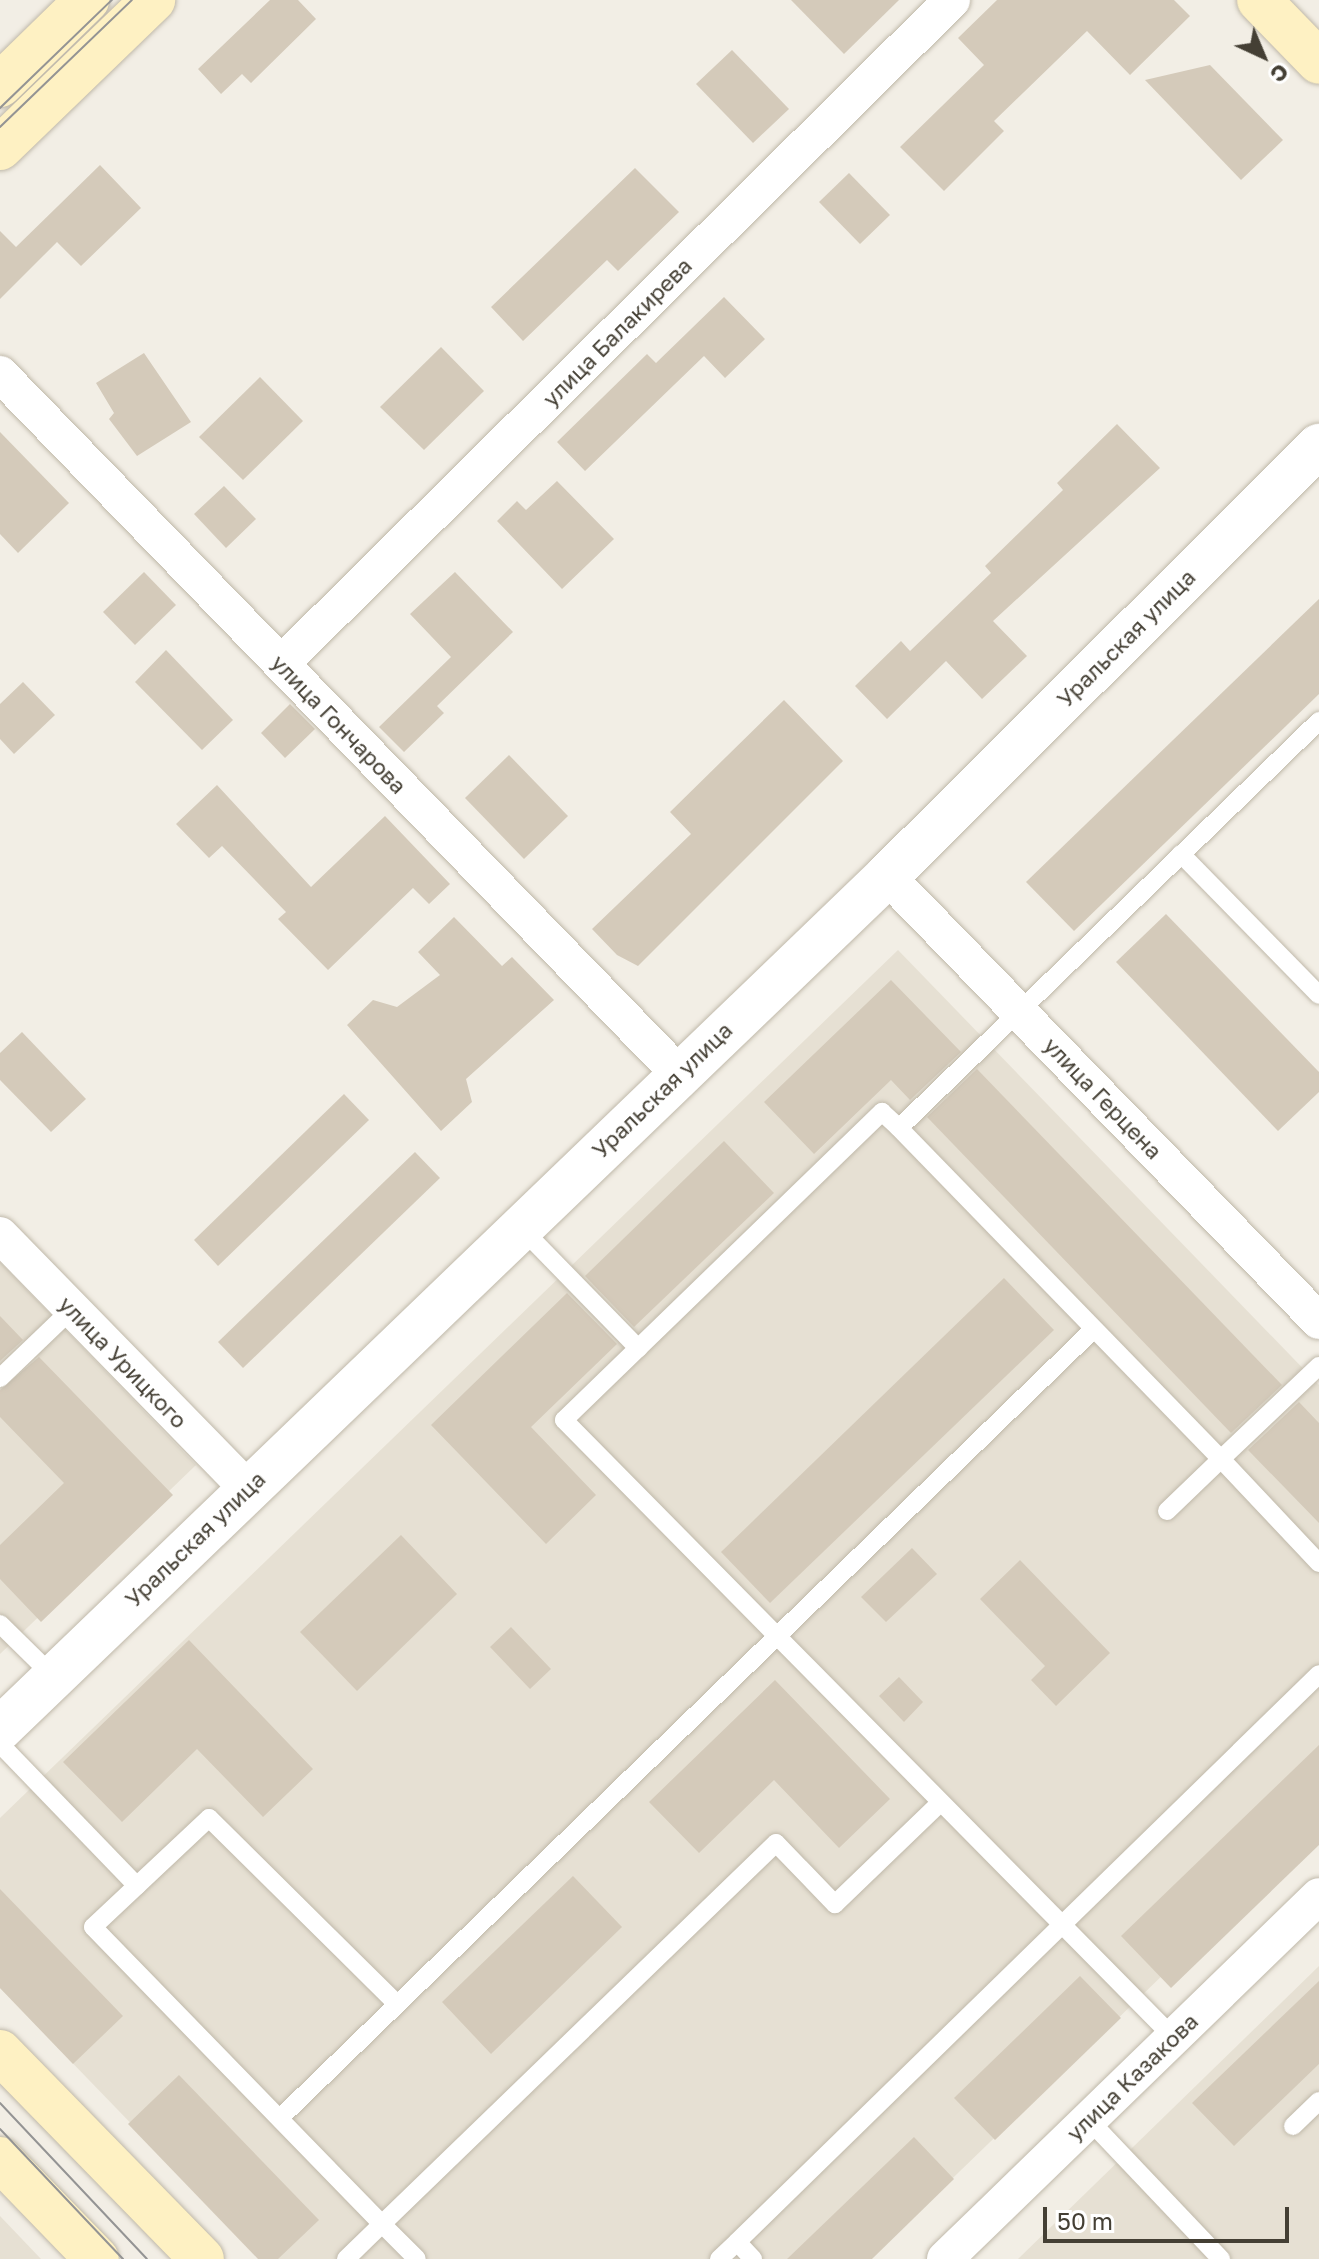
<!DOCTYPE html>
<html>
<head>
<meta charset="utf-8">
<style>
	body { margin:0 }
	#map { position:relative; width:1319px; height:2259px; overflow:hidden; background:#f2eee5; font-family:"Golos Text",sans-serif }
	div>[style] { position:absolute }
	.residential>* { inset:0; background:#e6e0d3 }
	.building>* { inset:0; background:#d4caba }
	.roads { filter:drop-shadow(0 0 2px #c0b9aa) drop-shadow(0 0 2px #c0b9aa) }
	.service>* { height:18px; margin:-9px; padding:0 9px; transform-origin:9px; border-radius:9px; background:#fff }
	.minor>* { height:36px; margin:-18px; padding:0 18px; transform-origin:18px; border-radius:18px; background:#fff }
	.tertiary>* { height:44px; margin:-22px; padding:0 22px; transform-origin:22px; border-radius:22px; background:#fff }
	.secondary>* { height:44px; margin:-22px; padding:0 22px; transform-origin:22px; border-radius:22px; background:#fef1c3 }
	.tram>* { height:2px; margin:-1px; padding:0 1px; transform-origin:1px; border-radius:1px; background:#949494 }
	span { translate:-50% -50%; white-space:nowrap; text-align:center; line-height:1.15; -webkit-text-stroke:8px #fff; paint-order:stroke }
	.street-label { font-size:22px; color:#443f34 }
	.north { position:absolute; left:1223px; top:16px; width:80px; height:80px; -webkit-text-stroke:6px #fff; paint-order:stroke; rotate:136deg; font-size:22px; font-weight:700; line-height:32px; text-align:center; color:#443f34 }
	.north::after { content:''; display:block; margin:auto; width:28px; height:36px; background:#443f34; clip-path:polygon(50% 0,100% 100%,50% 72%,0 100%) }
	.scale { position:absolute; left:1043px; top:2207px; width:246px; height:36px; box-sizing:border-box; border:4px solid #443f34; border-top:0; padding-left:10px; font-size:24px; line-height:28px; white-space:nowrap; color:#443f34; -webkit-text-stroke:6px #fff; paint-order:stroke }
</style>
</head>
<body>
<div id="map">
	<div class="residential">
		<i style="clip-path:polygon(898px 950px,1319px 1385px,1319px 1824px,869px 2259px,262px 2259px,0 1988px,0 1818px)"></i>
		<i style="clip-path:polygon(0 1262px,196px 1465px,0 1654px)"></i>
		<i style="clip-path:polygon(1319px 1966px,1319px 2259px,1018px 2259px)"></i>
		<i style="clip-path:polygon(0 2216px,41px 2259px,0 2259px)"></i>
	</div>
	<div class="building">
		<i style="clip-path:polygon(270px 0,298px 0,316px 19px,251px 83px,242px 74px,221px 94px,198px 69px)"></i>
		<i style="clip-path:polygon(791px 0,899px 0,844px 54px)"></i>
		<i style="clip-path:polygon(997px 0,1174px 0,1190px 16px,1130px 75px,1087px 31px,994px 121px,1004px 131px,944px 191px,900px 147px,984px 65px,958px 38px)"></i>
		<i style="clip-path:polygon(732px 50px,789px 109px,753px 143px,696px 84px)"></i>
		<i style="clip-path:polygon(1210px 65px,1283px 140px,1241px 180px,1145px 80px)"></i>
		<i style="clip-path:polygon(100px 165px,141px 208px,81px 266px,57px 242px,0 299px,0 231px,16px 247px)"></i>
		<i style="clip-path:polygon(635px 168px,679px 212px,618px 271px,607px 260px,523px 341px,491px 307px)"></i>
		<i style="clip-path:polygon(849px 173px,890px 215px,860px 244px,819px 202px)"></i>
		<i style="clip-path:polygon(724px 297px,765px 339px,725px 378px,704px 356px,585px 471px,557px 442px,647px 354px,656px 363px)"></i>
		<i style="clip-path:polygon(441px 347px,484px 391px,424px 450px,380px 407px)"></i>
		<i style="clip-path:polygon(144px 353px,191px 422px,137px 456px,109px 419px,114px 413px,96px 383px)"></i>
		<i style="clip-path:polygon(260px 377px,303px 421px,243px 480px,199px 437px)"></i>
		<i style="clip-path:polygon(1117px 424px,1160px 468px,993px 621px,1027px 656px,982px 699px,946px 661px,887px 719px,855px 686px,901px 641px,910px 651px,991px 573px,985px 566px,1063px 490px,1057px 483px)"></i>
		<i style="clip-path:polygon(0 432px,69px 503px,18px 553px,0 534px)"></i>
		<i style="clip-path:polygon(557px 481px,614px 539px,562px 589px,497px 521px,517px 501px,526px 510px)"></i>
		<i style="clip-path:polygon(224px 486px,256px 519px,226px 548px,194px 514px)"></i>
		<i style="clip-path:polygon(144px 572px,176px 605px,135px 645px,103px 612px)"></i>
		<i style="clip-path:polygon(455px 572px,513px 632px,437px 706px,444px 713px,404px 752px,379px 727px,451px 657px,410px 614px)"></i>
		<i style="clip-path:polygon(1319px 599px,1319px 694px,1074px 931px,1026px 882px)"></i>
		<i style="clip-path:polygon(166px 650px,233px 720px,202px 750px,135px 682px)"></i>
		<i style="clip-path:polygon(23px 682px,55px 715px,14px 754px,0 739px,0 704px)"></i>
		<i style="clip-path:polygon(784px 700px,843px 761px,638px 966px,617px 955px,592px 929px,691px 834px,670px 812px)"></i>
		<i style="clip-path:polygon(290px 704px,315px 729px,285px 758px,261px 733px)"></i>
		<i style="clip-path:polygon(509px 755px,568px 816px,524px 859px,465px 798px)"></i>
		<i style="clip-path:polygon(217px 785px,311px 887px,385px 816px,450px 884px,429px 904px,413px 888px,328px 970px,278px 919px,286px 912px,222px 846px,209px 858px,176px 824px)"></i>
		<i style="clip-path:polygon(1166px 914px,1319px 1072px,1319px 1092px,1278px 1131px,1116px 962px)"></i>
		<i style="clip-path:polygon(454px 917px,502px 966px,512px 957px,554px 1000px,466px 1079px,472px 1102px,441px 1131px,347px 1025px,373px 1000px,397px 1007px,440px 975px,418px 952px)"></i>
		<i style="clip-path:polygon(891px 980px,961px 1052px,910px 1100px,891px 1080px,814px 1154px,764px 1102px)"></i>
		<i style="clip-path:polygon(22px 1032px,86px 1099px,51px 1132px,0 1080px,0 1053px)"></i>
		<i style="clip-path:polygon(977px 1069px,1282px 1385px,1231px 1433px,927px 1117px)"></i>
		<i style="clip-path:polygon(344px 1094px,369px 1120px,218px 1266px,194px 1240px)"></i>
		<i style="clip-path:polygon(724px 1141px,774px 1193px,634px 1327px,585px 1276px)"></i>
		<i style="clip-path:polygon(415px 1152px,440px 1178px,243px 1368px,218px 1342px)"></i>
		<i style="clip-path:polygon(1004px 1278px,1054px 1330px,770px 1603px,721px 1552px)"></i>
		<i style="clip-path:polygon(567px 1293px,617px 1344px,531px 1427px,596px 1495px,546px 1544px,431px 1425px)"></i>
		<i style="clip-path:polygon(0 1316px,23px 1340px,0 1361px)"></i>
		<i style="clip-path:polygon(39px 1357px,173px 1495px,41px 1622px,0 1579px,0 1545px,64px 1483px,0 1417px,0 1390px)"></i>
		<i style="clip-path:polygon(1299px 1402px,1319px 1423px,1319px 1523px,1248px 1450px)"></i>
		<i style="clip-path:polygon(401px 1535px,457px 1594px,357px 1691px,300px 1632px)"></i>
		<i style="clip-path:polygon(912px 1548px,937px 1574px,886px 1622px,861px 1597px)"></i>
		<i style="clip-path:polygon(1020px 1560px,1110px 1653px,1056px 1706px,1031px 1680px,1045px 1666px,980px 1599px)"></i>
		<i style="clip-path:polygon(511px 1627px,551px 1669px,530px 1689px,490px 1647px)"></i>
		<i style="clip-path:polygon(189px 1640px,313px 1769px,263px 1817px,197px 1749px,122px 1822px,63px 1762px)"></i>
		<i style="clip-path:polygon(899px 1677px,923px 1702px,904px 1722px,879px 1696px)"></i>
		<i style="clip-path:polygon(775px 1680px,890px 1799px,839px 1848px,774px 1780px,699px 1853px,649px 1802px)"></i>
		<i style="clip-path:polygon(1319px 1745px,1319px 1845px,1171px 1988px,1121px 1936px)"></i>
		<i style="clip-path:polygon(573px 1876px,622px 1927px,491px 2054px,442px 2002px)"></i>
		<i style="clip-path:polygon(0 1889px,123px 2016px,73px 2064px,0 1988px)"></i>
		<i style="clip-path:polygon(1080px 1976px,1121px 2018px,995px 2140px,954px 2098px)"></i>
		<i style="clip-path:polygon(1319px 1981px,1319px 2064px,1234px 2146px,1192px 2103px)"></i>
		<i style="clip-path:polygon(179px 2075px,319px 2220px,278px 2259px,258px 2259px,128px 2124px)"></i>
		<i style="clip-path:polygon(914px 2137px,954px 2179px,872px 2259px,787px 2259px)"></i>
	</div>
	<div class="roads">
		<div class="service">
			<i style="left:1181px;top:854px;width:197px;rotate:45.6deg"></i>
			<i style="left:899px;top:1128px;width:462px;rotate:45.8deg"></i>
			<i style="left:1221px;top:1459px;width:135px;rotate:-43.5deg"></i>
			<i style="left:521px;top:1228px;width:168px;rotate:45.7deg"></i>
			<i style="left:0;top:1378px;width:100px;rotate:-43.8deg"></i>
			<i style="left:1167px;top:1511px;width:75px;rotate:-43.9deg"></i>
			<i style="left:1221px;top:1459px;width:143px;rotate:46.7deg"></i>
			<i style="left:0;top:1624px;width:74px;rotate:44.5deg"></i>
			<i style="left:0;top:1744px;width:197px;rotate:46deg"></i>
			<i style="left:396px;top:2003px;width:263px;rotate:-135.3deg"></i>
			<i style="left:209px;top:1818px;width:159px;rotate:136.8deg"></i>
			<i style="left:93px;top:1927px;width:414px;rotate:45.8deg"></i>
			<i style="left:382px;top:2224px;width:548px;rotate:-44.04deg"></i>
			<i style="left:776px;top:1843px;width:85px;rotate:46deg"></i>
			<i style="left:835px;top:1904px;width:146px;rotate:-43.9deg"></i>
			<i style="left:1173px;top:2037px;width:867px;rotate:-134.63deg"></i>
			<i style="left:564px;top:1420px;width:443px;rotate:-44.1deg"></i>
			<i style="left:882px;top:1112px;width:23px;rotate:43deg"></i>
			<i style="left:899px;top:1128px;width:585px;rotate:-44.1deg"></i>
			<i style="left:280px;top:2118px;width:1132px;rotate:-44.11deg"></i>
			<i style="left:1089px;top:2120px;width:192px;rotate:46.5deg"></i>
			<i style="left:1293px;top:2126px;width:36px;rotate:-44deg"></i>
			<i style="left:346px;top:2259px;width:50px;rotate:-44.2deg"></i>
			<i style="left:382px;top:2224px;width:49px;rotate:45deg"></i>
			<i style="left:719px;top:2259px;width:25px;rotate:-43deg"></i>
			<i style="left:753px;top:2259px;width:23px;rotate:-133deg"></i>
			<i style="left:737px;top:2242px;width:813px;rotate:-44.3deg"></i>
		</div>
		<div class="minor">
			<i style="left:0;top:374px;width:975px;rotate:45.87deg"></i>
			<i style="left:281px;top:664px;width:944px;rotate:-44.7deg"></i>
			<i style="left:887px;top:876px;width:620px;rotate:45.85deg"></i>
			<i style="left:0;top:1235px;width:354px;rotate:45.7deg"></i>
			<i style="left:945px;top:2259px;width:521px;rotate:-44.14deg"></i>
		</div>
		<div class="tertiary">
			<i style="left:0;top:1729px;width:1231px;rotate:-43.88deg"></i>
			<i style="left:887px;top:876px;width:610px;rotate:-44.87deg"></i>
		</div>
		<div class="secondary">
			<i style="left:1259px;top:0;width:86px;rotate:45.9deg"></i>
			<i style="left:0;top:85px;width:122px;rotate:-44.3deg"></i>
			<i style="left:0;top:148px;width:213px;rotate:-44deg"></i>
			<i style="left:0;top:2052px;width:289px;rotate:45.7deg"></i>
			<i style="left:0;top:2159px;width:139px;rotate:45.9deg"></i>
		</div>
	</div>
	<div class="tram">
		<i style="left:0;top:108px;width:156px;rotate:-44deg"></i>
		<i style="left:0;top:127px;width:183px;rotate:-43.9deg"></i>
		<i style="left:0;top:2103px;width:214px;rotate:46.7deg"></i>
		<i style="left:0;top:2129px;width:179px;rotate:46.6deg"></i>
	</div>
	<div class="street-label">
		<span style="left:617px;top:332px;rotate:-45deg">улица Балакирева</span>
		<span style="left:1126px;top:638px;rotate:-45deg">Уральская улица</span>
		<span style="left:339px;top:724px;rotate:46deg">улица Гончарова</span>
		<span style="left:662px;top:1090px;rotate:-44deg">Уральская улица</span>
		<span style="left:1103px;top:1098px;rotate:46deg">улица Герцена</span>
		<span style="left:123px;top:1362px;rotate:46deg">улица Урицкого</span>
		<span style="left:195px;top:1539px;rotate:-44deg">Уральская улица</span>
		<span style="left:1132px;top:2077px;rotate:-44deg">улица Казакова</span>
	</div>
	<div class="north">С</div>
	<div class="scale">50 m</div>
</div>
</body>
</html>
